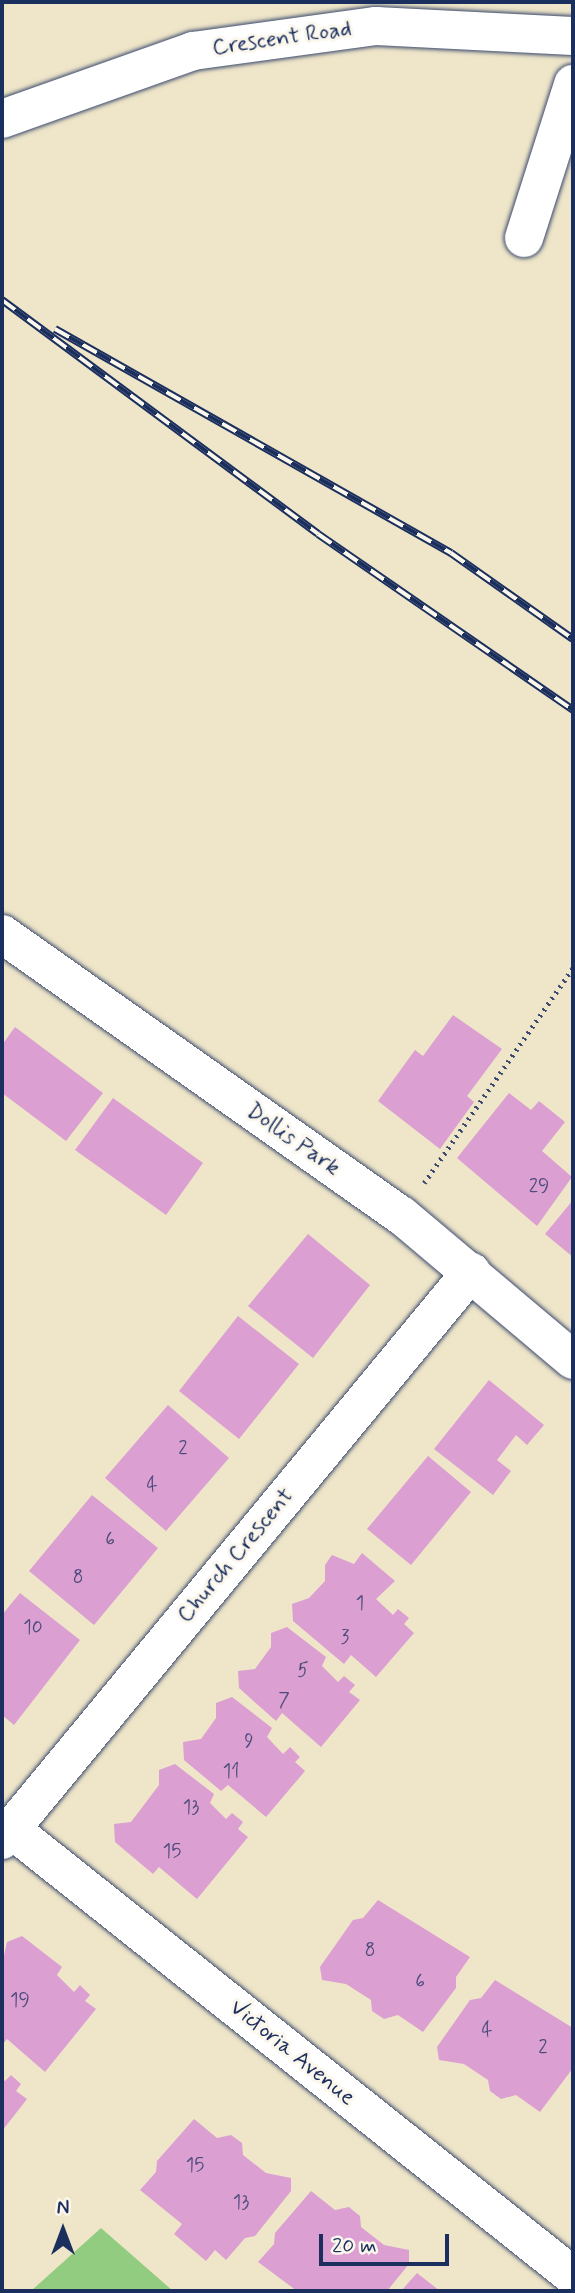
<!DOCTYPE html>
<html>
<head>
<meta charset="utf-8">
<style>
	body { margin:0 }
	#map { position:relative; width:575px; height:2293px; overflow:hidden; background:#efe6c9; font-family:Mynerve,sans-serif }
	div>[style] { position:absolute }
	.green>* { inset:0; background:#92cc80 }
	.building>* { inset:0; background:#db9fd2 }
	.path>* { height:4.5px; margin-top:-2.25px; transform-origin:0; background:repeating-linear-gradient(90deg,#3b4a6e 0 2px,transparent 0 7px) }
	.roads { filter:drop-shadow(0 0 2px #3b4a6e) drop-shadow(0 0 2px #3b4a6e) }
	.street>* { height:38px; margin:-19px; padding:0 19px; transform-origin:19px; border-radius:19px; background:#fff }
	.rail>* { height:8px; margin-top:-4px; transform-origin:0; background:repeating-linear-gradient(90deg,#fbf7ec 0 16px,#1b2f5e 0 32px); box-sizing:border-box; border-block:2px solid #1b2f5e }
	span { translate:-50% -50%; white-space:nowrap; text-align:center; line-height:1.15; -webkit-text-stroke:6px #fbf7ec; paint-order:stroke }
	.number-label { font-size:19px; color:#4b4b7b }
	.number-label span { -webkit-text-stroke-width:0 }
	.street-label { font-size:23px; color:#1b2f5e }
	.frame { position:absolute; inset:0; border:4px solid #1b2f5e; pointer-events:none }
	.north { position:absolute; left:28px; top:2195px; width:70px; height:70px; -webkit-text-stroke:5px #fbf7ec; paint-order:stroke; rotate:0deg; font-size:19px; font-weight:700; line-height:28px; text-align:center; color:#1b2f5e }
	.north::after { content:''; display:block; margin:auto; width:24px; height:32px; background:#1b2f5e; clip-path:polygon(50% 0,100% 100%,50% 72%,0 100%) }
	.scale { position:absolute; left:319px; top:2234px; width:130px; height:32px; box-sizing:border-box; border:4px solid #1b2f5e; border-top:0; padding-left:9px; font-size:21px; line-height:24px; white-space:nowrap; color:#1b2f5e; -webkit-text-stroke:5px #fbf7ec; paint-order:stroke }
</style>
</head>
<body>
<div id="map">
	<div class="green">
		<i style="clip-path:polygon(101px 2228px,173px 2291px,31px 2291px)"></i>
	</div>
	<div class="building">
		<i style="clip-path:polygon(453px 1015px,502px 1049px,467px 1096px,474px 1102px,440px 1149px,378px 1101px,415px 1050px,423px 1056px)"></i>
		<i style="clip-path:polygon(15px 1027px,103px 1093px,66px 1141px,2px 1093px,2px 1045px)"></i>
		<i style="clip-path:polygon(509px 1093px,531px 1110px,539px 1101px,565px 1122px,542px 1151px,572px 1177px,537px 1226px,457px 1158px)"></i>
		<i style="clip-path:polygon(113px 1098px,203px 1163px,166px 1215px,75px 1150px)"></i>
		<i style="clip-path:polygon(573px 1200px,573px 1257px,545px 1234px)"></i>
		<i style="clip-path:polygon(308px 1234px,370px 1285px,313px 1358px,248px 1306px)"></i>
		<i style="clip-path:polygon(238px 1316px,299px 1364px,239px 1439px,179px 1391px)"></i>
		<i style="clip-path:polygon(489px 1380px,544px 1425px,527px 1445px,516px 1435px,497px 1460px,511px 1471px,493px 1495px,434px 1449px)"></i>
		<i style="clip-path:polygon(168px 1405px,229px 1458px,166px 1531px,105px 1478px)"></i>
		<i style="clip-path:polygon(428px 1456px,471px 1492px,411px 1565px,367px 1529px)"></i>
		<i style="clip-path:polygon(92px 1495px,158px 1548px,94px 1625px,29px 1571px)"></i>
		<i style="clip-path:polygon(362px 1553px,395px 1581px,376px 1599px,393px 1615px,398px 1609px,409px 1618px,404px 1624px,414px 1633px,376px 1677px,351px 1655px,344px 1664px,293px 1621px,292px 1604px,309px 1598px,325px 1581px,325px 1565px,332px 1555px,354px 1564px)"></i>
		<i style="clip-path:polygon(20px 1593px,80px 1640px,14px 1725px,2px 1715px,2px 1615px)"></i>
		<i style="clip-path:polygon(287px 1627px,326px 1657px,322px 1666px,338px 1682px,344px 1676px,355px 1685px,349px 1692px,360px 1700px,321px 1747px,282px 1713px,276px 1721px,239px 1688px,238px 1671px,255px 1669px,271px 1647px,271px 1633px)"></i>
		<i style="clip-path:polygon(232px 1697px,272px 1728px,267px 1737px,283px 1754px,290px 1747px,300px 1757px,295px 1762px,305px 1771px,266px 1817px,228px 1785px,221px 1791px,184px 1760px,183px 1742px,201px 1739px,216px 1718px,216px 1703px)"></i>
		<i style="clip-path:polygon(175px 1764px,214px 1794px,210px 1803px,226px 1819px,232px 1813px,243px 1822px,238px 1829px,248px 1837px,197px 1899px,159px 1867px,153px 1874px,115px 1842px,114px 1824px,131px 1822px,159px 1785px,159px 1770px)"></i>
		<i style="clip-path:polygon(378px 1900px,470px 1957px,456px 1977px,456px 1988px,423px 2032px,398px 2015px,384px 2019px,372px 2011px,371px 2000px,346px 1984px,322px 1980px,320px 1967px,353px 1920px,363px 1918px)"></i>
		<i style="clip-path:polygon(22px 1936px,62px 1967px,57px 1975px,74px 1992px,80px 1985px,90px 1995px,85px 2001px,96px 2009px,45px 2072px,7px 2039px,2px 2045px,2px 1965px,7px 1942px)"></i>
		<i style="clip-path:polygon(495px 1980px,573px 2028px,573px 2068px,540px 2112px,516px 2095px,501px 2099px,490px 2091px,488px 2080px,464px 2064px,439px 2060px,437px 2047px,470px 2000px,481px 1998px)"></i>
		<i style="clip-path:polygon(11px 2075px,21px 2084px,16px 2091px,27px 2099px,2px 2131px,2px 2078px,5px 2081px)"></i>
		<i style="clip-path:polygon(194px 2119px,217px 2138px,231px 2135px,242px 2143px,243px 2155px,266px 2173px,291px 2178px,291px 2191px,255px 2236px,245px 2238px,226px 2260px,215px 2250px,206px 2261px,174px 2234px,182px 2224px,140px 2190px,156px 2172px,157px 2161px)"></i>
		<i style="clip-path:polygon(311px 2191px,335px 2210px,349px 2207px,360px 2216px,361px 2227px,384px 2245px,409px 2250px,409px 2264px,387px 2291px,297px 2291px,258px 2262px,274px 2244px,275px 2233px)"></i>
		<i style="clip-path:polygon(417px 2273px,440px 2291px,401px 2291px)"></i>
	</div>
	<div class="path">
		<i style="left:424px;top:1183px;width:262px;rotate:-55.3deg"></i>
	</div>
	<div class="roads">
		<div class="street">
			<i style="left:2px;top:119px;width:203px;rotate:-19.6deg"></i>
			<i style="left:193px;top:51px;width:185px;rotate:-7.8deg"></i>
			<i style="left:376px;top:26px;width:197px;rotate:2.9deg"></i>
			<i style="left:524px;top:238px;width:162px;rotate:-72.3deg"></i>
			<i style="left:2px;top:934px;width:488px;rotate:35.2deg"></i>
			<i style="left:401px;top:1215px;width:225px;rotate:40.1deg"></i>
			<i style="left:11px;top:1829px;width:718px;rotate:38.5deg"></i>
			<i style="left:2px;top:1840px;width:737px;rotate:-50.45deg"></i>
		</div>
	</div>
	<div class="rail">
		<i style="left:2px;top:300px;width:393px;rotate:36.5deg"></i>
		<i style="left:318px;top:534px;width:310px;rotate:34.6deg"></i>
		<i style="left:55px;top:329px;width:455px;rotate:29.5deg"></i>
		<i style="left:451px;top:553px;width:149px;rotate:35.2deg"></i>
	</div>
	<div class="number-label">
		<span style="left:539px;top:1187px">29</span>
		<span style="left:183px;top:1449px">2</span>
		<span style="left:152px;top:1486px">4</span>
		<span style="left:110px;top:1540px">6</span>
		<span style="left:78px;top:1578px">8</span>
		<span style="left:360px;top:1604px">1</span>
		<span style="left:33px;top:1628px">10</span>
		<span style="left:345px;top:1638px">3</span>
		<span style="left:303px;top:1671px">5</span>
		<span style="left:284px;top:1701px">7</span>
		<span style="left:249px;top:1742px">9</span>
		<span style="left:231px;top:1772px">11</span>
		<span style="left:191px;top:1808px">13</span>
		<span style="left:172px;top:1852px">15</span>
		<span style="left:370px;top:1951px">8</span>
		<span style="left:420px;top:1982px">6</span>
		<span style="left:20px;top:2001px">19</span>
		<span style="left:487px;top:2031px">4</span>
		<span style="left:543px;top:2048px">2</span>
		<span style="left:195px;top:2166px">15</span>
		<span style="left:241px;top:2203px">13</span>
	</div>
	<div class="street-label">
		<span style="left:282px;top:39px;rotate:-8deg">Crescent Road</span>
		<span style="left:293px;top:1140px;rotate:35deg">Dollis Park</span>
		<span style="left:236px;top:1556px;rotate:-50deg">Church Crescent</span>
		<span style="left:292px;top:2053px;rotate:39deg">Victoria Avenue</span>
	</div>
	<div class="frame"></div>
	<div class="north">N</div>
	<div class="scale">20 m</div>
</div>
</body>
</html>
